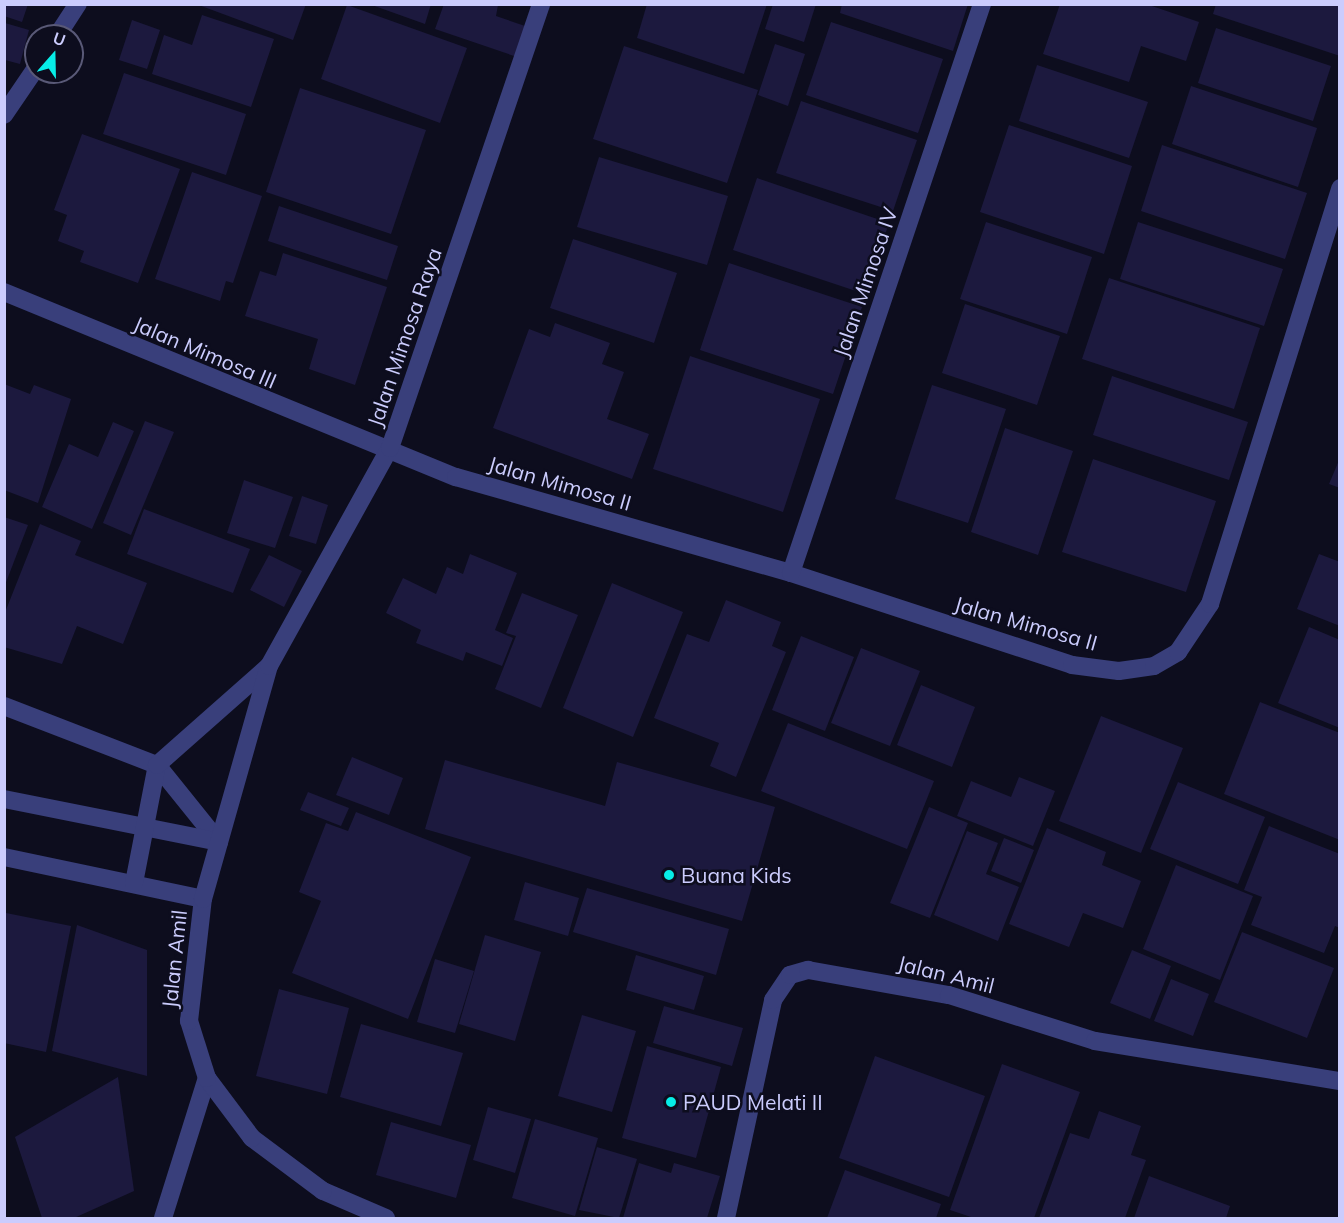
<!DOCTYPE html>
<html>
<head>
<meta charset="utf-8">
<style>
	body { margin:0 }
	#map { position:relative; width:1344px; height:1223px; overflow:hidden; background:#0d0d1e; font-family:Mulish,sans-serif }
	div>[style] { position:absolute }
	.building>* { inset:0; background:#1c193e }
	.minor>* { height:18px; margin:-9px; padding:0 9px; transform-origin:9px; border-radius:9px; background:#393f7b }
	.dots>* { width:16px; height:16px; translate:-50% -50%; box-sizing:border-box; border:3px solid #0d0d1e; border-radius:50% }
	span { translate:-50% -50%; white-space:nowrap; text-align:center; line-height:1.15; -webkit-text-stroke:5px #0d0d1e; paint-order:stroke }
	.street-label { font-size:21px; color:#cbccfd }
	.poi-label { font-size:21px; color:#cbccfd }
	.left { translate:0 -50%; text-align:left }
	.frame { position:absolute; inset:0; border:6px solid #cbccfd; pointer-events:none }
	.north { position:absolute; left:24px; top:24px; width:60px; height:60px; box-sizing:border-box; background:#0d0d1e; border:2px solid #595977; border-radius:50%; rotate:20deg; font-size:16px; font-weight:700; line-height:24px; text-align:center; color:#cbccfd }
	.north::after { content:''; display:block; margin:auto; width:21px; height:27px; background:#07ede7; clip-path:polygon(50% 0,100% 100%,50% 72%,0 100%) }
</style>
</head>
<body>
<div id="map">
	<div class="building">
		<i style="clip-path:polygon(4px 4px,28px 4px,22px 22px,4px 16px)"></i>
		<i style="clip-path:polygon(196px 4px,306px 4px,293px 40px)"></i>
		<i style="clip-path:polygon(369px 4px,431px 4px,425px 24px)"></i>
		<i style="clip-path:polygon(444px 4px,498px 5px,496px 16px,528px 27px,517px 57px,435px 29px)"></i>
		<i style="clip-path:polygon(647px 4px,767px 4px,744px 74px,637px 38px)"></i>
		<i style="clip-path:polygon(773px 4px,816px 4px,804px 42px,765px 29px)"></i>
		<i style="clip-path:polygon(842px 4px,968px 4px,953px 51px,840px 13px)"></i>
		<i style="clip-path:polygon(1060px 4px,1146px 4px,1199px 22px,1186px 61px,1141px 46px,1129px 82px,1043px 54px)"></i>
		<i style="clip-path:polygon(1216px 4px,1340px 4px,1340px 56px,1213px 14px)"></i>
		<i style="clip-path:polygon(347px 5px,467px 48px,440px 123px,321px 79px)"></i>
		<i style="clip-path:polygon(202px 15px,274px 39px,251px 107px,152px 74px,164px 35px,192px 45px)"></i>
		<i style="clip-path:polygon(132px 20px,160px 30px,147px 69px,119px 60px)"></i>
		<i style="clip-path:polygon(831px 22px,943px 59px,918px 133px,806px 95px)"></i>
		<i style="clip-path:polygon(5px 23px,29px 30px,20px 64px,5px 60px)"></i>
		<i style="clip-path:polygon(1216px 28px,1331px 66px,1313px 121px,1198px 83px)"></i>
		<i style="clip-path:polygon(775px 44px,805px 54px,788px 106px,758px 95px)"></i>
		<i style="clip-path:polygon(624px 46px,758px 90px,727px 183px,593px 139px)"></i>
		<i style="clip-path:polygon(1037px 65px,1148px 102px,1129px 158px,1019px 121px)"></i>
		<i style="clip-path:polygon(124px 73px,246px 114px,226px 175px,103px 134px)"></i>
		<i style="clip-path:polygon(1191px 86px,1317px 128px,1298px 187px,1172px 144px)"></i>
		<i style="clip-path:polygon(300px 88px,426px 130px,391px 234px,266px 192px)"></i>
		<i style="clip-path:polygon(801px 101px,917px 140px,893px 211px,776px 173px)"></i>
		<i style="clip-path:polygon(1009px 125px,1132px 166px,1104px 254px,980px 212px)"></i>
		<i style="clip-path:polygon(82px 134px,180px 169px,138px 283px,80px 262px,84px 251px,58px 241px,67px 215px,54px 210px)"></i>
		<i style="clip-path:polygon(1162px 145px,1307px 193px,1285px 259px,1141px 211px)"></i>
		<i style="clip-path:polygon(599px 157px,728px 196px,707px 265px,577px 227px)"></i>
		<i style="clip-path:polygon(192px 172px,262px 196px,233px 283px,226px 281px,220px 301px,155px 279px)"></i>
		<i style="clip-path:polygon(757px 178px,889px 223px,865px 294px,733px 250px)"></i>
		<i style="clip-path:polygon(279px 206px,398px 246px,387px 280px,268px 241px)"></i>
		<i style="clip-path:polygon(986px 222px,1092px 257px,1067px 334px,960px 299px)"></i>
		<i style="clip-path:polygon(1138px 222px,1283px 269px,1264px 326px,1120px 279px)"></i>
		<i style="clip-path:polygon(573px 239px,677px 273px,654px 343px,550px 308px)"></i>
		<i style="clip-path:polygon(283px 253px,387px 287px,355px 385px,309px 369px,318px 339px,245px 316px,260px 271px,276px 276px)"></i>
		<i style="clip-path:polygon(729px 263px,862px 307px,833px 394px,700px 350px)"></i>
		<i style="clip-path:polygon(1109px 278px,1260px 328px,1234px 409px,1082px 359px)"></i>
		<i style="clip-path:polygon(965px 304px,1060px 336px,1037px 405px,942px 373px)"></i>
		<i style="clip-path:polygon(555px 323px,610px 343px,602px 364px,624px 372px,607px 419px,649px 434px,632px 479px,493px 428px,529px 329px,550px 337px)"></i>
		<i style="clip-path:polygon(690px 356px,820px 399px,783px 512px,653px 469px)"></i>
		<i style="clip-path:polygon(1112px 376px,1248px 422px,1229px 480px,1093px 435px)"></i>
		<i style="clip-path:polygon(4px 384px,30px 394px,34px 385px,71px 399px,38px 503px,4px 490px)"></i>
		<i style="clip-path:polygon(932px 385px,1006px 409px,968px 523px,895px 499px)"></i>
		<i style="clip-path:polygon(145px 421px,174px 432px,131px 535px,103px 523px)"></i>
		<i style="clip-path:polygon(113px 422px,134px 431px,92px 529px,42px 507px,69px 444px,98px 457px)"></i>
		<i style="clip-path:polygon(1005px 428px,1073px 451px,1038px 555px,971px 532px)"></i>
		<i style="clip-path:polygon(1340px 458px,1340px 488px,1329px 484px)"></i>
		<i style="clip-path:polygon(1093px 459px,1216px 501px,1186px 592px,1062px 552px)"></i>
		<i style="clip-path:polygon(244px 480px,293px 497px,275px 548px,227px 533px)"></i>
		<i style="clip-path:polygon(302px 496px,328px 505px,316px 544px,289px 536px)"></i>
		<i style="clip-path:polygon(144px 509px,250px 549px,233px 593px,127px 554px)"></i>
		<i style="clip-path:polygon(4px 517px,28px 525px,5px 585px,4px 585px)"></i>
		<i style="clip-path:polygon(40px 524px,81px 541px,75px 555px,147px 583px,123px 644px,77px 626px,62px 664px,4px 647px,4px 615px)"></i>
		<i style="clip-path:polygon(470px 554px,517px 573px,495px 630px,513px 638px,502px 666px,466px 652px,463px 661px,416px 643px,421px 630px,386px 613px,403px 578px,436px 594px,447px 567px,463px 574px)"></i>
		<i style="clip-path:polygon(1319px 554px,1340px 562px,1340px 626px,1297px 609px)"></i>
		<i style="clip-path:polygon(269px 555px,302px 571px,284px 607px,250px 590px)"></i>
		<i style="clip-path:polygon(612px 583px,683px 612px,633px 737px,563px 708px)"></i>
		<i style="clip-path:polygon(522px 593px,578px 615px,541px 708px,495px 689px,516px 636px,506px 633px)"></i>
		<i style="clip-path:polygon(726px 600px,781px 622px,772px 646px,786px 652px,736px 777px,710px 766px,719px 743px,654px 718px,687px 634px,709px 642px)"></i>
		<i style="clip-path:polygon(1309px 627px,1340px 640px,1340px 728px,1278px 703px)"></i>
		<i style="clip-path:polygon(801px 636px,854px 657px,825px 731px,772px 710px)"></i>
		<i style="clip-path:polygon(861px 648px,920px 671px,890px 746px,831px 723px)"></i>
		<i style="clip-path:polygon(921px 685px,975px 707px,952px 767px,897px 745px)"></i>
		<i style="clip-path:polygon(1260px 702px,1340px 733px,1340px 840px,1224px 794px)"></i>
		<i style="clip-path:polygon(1101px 716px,1183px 748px,1141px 853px,1059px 821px)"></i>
		<i style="clip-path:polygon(788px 723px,934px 781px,907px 849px,761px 791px)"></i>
		<i style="clip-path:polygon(352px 757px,403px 778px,389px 815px,336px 795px)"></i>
		<i style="clip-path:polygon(445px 760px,605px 806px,617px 762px,775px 807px,742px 921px,425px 829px)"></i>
		<i style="clip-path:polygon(1019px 777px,1055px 791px,1033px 846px,957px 816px,971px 781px,1011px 797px)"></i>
		<i style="clip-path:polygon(1178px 782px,1265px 817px,1238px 884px,1150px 849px)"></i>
		<i style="clip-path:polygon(308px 792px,349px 808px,341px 826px,300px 810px)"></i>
		<i style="clip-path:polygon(929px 807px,968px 823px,930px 918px,890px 903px)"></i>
		<i style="clip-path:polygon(356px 812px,471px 857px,408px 1019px,292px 973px,321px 901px,299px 892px,326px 823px,348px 831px)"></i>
		<i style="clip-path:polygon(1269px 826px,1340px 854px,1340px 928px,1335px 926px,1324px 953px,1251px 925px,1262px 897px,1244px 890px)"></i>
		<i style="clip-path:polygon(1047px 828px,1106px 852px,1102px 865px,1141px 881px,1123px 928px,1083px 913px,1069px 947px,1009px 924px)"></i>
		<i style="clip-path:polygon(967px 831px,998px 843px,986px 874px,1019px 887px,998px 941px,934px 915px)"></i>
		<i style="clip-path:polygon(1004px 838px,1034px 850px,1021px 883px,991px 871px)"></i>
		<i style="clip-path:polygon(1176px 865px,1253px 896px,1220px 980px,1143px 949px)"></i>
		<i style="clip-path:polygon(525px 882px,579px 898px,568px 936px,514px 920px)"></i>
		<i style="clip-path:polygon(587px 888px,729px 929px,716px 975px,573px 932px)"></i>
		<i style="clip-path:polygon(6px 913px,71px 926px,46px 1052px,4px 1043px)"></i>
		<i style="clip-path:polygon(77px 925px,147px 950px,147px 1076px,52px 1051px)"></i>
		<i style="clip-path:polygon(1242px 932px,1334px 968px,1307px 1038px,1214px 1002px)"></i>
		<i style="clip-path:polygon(485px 935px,541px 952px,515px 1041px,459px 1024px)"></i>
		<i style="clip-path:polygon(1132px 950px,1171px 966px,1150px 1019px,1110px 1003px)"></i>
		<i style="clip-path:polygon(636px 955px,704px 976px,694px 1010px,626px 990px)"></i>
		<i style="clip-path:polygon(435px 959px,474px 971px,455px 1033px,417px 1022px)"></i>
		<i style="clip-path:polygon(1171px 979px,1209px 994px,1193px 1036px,1154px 1021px)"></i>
		<i style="clip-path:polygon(279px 989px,349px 1008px,327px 1094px,256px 1076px)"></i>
		<i style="clip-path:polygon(664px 1006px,743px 1028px,732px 1066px,653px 1043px)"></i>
		<i style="clip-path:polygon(582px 1015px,636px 1031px,612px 1112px,558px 1096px)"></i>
		<i style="clip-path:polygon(361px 1024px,463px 1053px,441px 1126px,340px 1097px)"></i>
		<i style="clip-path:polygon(647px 1046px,721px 1067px,696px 1158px,622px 1138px)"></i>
		<i style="clip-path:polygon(875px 1056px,985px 1096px,949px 1197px,839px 1158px)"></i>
		<i style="clip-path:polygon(1002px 1064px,1080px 1092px,1034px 1218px,974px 1218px,950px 1210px)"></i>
		<i style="clip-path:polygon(118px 1077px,134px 1191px,74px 1218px,42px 1218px,15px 1137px)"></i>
		<i style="clip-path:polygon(488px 1107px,531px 1119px,515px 1173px,473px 1160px)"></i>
		<i style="clip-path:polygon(1099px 1111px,1141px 1126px,1131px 1155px,1146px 1160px,1125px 1218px,1039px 1218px,1070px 1133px,1089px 1139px)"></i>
		<i style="clip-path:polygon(535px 1119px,598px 1138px,575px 1216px,512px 1198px)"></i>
		<i style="clip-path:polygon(391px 1122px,471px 1145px,456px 1198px,376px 1175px)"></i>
		<i style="clip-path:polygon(597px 1147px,637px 1159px,619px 1218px,579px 1210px)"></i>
		<i style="clip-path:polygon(639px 1163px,671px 1173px,674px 1163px,720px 1176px,707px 1218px,623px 1218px)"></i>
		<i style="clip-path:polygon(845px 1170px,941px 1204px,936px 1218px,827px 1218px)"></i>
		<i style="clip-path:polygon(1149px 1176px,1230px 1206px,1226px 1218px,1134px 1218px)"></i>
	</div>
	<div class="minor">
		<i style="left:57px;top:36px;width:38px;rotate:-57deg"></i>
		<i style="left:4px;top:115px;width:57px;rotate:-55.8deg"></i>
		<i style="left:4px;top:292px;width:488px;rotate:22.3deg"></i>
		<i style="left:456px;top:477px;width:348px;rotate:16deg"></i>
		<i style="left:791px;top:573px;width:296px;rotate:18.1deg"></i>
		<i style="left:1072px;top:665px;width:47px;rotate:7.3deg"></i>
		<i style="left:1119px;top:671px;width:35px;rotate:-8deg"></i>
		<i style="left:1154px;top:666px;width:28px;rotate:-30deg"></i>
		<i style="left:1178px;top:652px;width:58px;rotate:-56.3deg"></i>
		<i style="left:1210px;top:604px;width:436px;rotate:-72.6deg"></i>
		<i style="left:791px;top:573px;width:600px;rotate:-71.44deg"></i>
		<i style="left:4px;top:706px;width:164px;rotate:21.1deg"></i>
		<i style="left:157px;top:765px;width:99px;rotate:51.2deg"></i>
		<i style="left:4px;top:799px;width:219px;rotate:11.3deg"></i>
		<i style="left:4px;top:857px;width:203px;rotate:11.9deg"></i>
		<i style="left:134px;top:883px;width:120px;rotate:-79deg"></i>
		<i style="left:157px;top:765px;width:149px;rotate:-41.5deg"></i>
		<i style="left:163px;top:1218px;width:147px;rotate:-72.6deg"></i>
		<i style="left:386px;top:1218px;width:69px;rotate:-156.8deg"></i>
		<i style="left:323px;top:1191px;width:89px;rotate:-143.3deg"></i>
		<i style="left:252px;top:1138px;width:75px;rotate:-126.9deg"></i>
		<i style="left:207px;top:1078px;width:60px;rotate:-107.5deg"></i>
		<i style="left:189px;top:1021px;width:123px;rotate:-83.5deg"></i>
		<i style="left:203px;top:899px;width:242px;rotate:-74.2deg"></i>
		<i style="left:269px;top:666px;width:249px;rotate:-61deg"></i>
		<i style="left:390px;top:448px;width:469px;rotate:-71.2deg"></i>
		<i style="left:726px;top:1218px;width:223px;rotate:-77.8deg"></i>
		<i style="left:773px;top:1000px;width:30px;rotate:-56deg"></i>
		<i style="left:790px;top:975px;width:19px;rotate:-16deg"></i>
		<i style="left:808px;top:970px;width:143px;rotate:10.1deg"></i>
		<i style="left:949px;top:995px;width:153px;rotate:17.5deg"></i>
		<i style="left:1095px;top:1041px;width:248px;rotate:9.3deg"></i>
	</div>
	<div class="dots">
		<i style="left:669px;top:875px;background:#07ede7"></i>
		<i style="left:671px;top:1102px;background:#07ede7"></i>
	</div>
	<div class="street-label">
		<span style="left:865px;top:282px;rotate:-71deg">Jalan Mimosa IV</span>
		<span style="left:404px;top:337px;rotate:-71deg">Jalan Mimosa Raya</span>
		<span style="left:205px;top:352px;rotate:23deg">Jalan Mimosa III</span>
		<span style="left:560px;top:483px;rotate:16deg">Jalan Mimosa II</span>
		<span style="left:1026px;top:623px;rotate:16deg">Jalan Mimosa II</span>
		<span style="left:174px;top:959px;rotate:-84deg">Jalan Amil</span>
		<span style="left:946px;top:974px;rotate:14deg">Jalan Amil</span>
	</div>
	<div class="poi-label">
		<span class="left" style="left:681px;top:875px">Buana Kids</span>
		<span class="left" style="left:683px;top:1102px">PAUD Melati II</span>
	</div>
	<div class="frame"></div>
	<div class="north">U</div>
</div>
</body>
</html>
